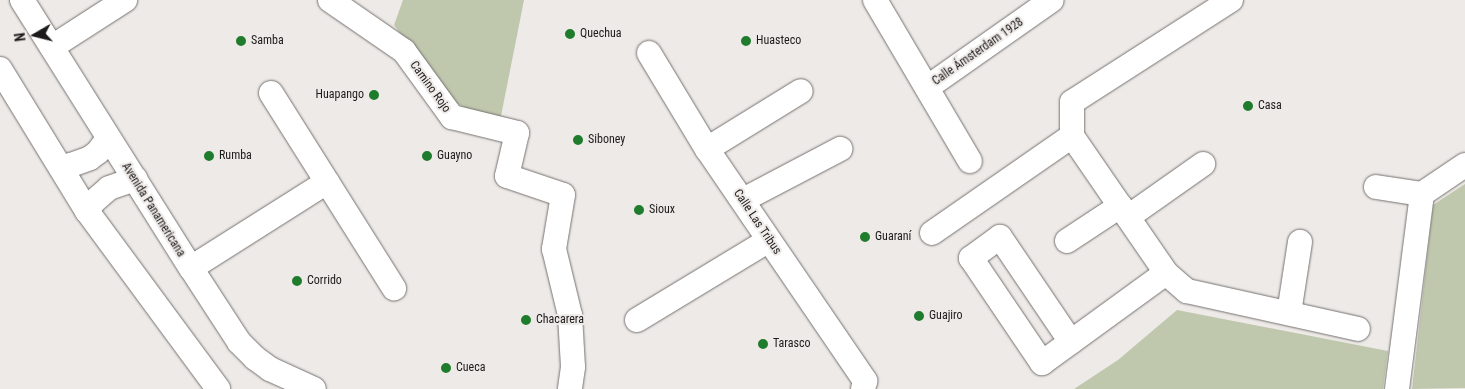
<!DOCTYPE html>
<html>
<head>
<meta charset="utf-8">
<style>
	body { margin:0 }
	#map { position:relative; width:1465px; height:389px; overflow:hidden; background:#eeeae8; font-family:"Roboto Condensed",sans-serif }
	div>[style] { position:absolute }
	.green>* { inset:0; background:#bfc7ad }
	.roads { filter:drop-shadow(0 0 1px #75716f) drop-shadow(0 0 1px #75716f) }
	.minor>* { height:24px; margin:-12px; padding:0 12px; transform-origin:12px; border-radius:12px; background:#fff }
	.dots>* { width:14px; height:14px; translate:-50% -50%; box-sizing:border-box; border:2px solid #eeeae8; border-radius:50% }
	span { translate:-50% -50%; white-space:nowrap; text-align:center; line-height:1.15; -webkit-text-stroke:4px #eeeae8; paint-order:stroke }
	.poi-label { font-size:12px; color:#1c1a1a }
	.left { translate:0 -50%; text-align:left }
	.right { translate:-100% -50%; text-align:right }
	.street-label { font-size:12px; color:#1c1a1a }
	.north { position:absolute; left:10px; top:10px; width:50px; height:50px; -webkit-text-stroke:4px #eeeae8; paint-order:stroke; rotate:262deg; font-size:14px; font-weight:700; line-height:20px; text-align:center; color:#1c1a1a }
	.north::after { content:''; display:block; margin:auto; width:18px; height:22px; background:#1c1a1a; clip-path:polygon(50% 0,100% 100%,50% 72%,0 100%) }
</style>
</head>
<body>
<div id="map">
	<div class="green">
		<i style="clip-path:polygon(403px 0,524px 0,499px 126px,458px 104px,431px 75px,394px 25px)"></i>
		<i style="clip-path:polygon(1465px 184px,1465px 388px,1412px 389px,1433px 205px)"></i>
		<i style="clip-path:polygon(1177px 310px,1388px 351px,1383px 389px,1074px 389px,1118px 360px)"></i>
	</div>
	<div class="roads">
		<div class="minor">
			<i style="left:22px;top:0;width:317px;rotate:57.8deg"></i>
			<i style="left:191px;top:268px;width:88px;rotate:57deg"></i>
			<i style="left:239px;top:342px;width:23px;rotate:45deg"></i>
			<i style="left:255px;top:358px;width:19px;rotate:36deg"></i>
			<i style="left:270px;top:369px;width:48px;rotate:24.4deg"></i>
			<i style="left:330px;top:0;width:90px;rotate:34.6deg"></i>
			<i style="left:404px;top:51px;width:82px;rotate:54deg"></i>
			<i style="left:452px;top:117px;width:67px;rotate:13.8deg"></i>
			<i style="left:517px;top:133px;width:44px;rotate:103.1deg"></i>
			<i style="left:507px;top:176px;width:59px;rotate:18.7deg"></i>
			<i style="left:563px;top:195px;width:55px;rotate:99.5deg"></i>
			<i style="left:554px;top:249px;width:68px;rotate:76.4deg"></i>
			<i style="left:570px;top:315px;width:52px;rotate:86.7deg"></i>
			<i style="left:573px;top:367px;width:22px;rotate:98deg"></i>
			<i style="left:875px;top:0;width:187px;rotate:59.5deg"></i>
			<i style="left:1231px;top:0;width:189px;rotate:147.3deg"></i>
			<i style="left:1072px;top:102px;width:34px;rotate:90deg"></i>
			<i style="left:1072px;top:136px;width:166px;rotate:55.5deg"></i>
			<i style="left:1166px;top:273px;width:28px;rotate:41deg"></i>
			<i style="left:1187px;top:291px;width:175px;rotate:12.5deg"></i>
			<i style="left:52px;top:47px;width:87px;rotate:-32.8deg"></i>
			<i style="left:649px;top:53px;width:112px;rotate:58.9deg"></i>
			<i style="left:707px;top:149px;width:281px;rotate:55.7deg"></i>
			<i style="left:865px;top:381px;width:8px;rotate:104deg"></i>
			<i style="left:0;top:69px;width:167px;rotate:58.5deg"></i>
			<i style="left:87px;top:211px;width:221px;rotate:53.6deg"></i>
			<i style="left:928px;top:87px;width:151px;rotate:-35.1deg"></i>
			<i style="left:271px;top:93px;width:231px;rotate:57.8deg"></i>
			<i style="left:707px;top:149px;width:110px;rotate:-31.7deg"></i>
			<i style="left:61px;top:167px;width:10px;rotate:-11deg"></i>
			<i style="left:71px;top:165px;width:20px;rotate:-20deg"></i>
			<i style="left:90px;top:158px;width:10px;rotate:-37deg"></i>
			<i style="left:98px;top:152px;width:17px;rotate:-54deg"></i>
			<i style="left:1376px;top:187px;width:47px;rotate:8.7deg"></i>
			<i style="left:743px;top:200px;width:110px;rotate:-27.7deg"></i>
			<i style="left:87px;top:211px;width:11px;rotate:-56deg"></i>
			<i style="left:93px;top:202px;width:21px;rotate:-41deg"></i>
			<i style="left:109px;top:188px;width:28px;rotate:-19deg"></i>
			<i style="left:1128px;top:217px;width:92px;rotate:-35.2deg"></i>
			<i style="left:932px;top:233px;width:170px;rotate:-34.7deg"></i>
			<i style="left:1067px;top:241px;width:64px;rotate:-33.4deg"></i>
			<i style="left:191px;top:268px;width:161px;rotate:-32.3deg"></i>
			<i style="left:1289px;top:313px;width:72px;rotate:-81.2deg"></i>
			<i style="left:637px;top:320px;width:154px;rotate:-31.2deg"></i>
			<i style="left:1071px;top:342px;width:127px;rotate:-124.1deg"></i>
			<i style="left:1000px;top:237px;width:36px;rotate:144deg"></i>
			<i style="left:971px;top:258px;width:127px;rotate:55.9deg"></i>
			<i style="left:1042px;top:363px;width:153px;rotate:-36deg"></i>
			<i style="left:1397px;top:389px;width:197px;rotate:-82.7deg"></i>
			<i style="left:1422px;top:194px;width:52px;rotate:-34deg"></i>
		</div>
	</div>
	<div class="dots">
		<i style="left:570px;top:34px;background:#1f7c2d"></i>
		<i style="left:241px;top:41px;background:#1f7c2d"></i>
		<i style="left:746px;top:41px;background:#1f7c2d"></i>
		<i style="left:374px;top:95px;background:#1f7c2d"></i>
		<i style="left:1248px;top:106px;background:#1f7c2d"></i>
		<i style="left:578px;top:140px;background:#1f7c2d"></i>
		<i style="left:209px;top:156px;background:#1f7c2d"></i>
		<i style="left:427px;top:156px;background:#1f7c2d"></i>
		<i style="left:639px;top:210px;background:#1f7c2d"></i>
		<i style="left:865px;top:237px;background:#1f7c2d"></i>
		<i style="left:297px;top:281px;background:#1f7c2d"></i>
		<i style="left:919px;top:316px;background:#1f7c2d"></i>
		<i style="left:526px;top:320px;background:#1f7c2d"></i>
		<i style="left:763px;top:344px;background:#1f7c2d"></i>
		<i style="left:446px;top:368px;background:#1f7c2d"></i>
	</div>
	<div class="poi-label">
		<span class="left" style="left:580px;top:34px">Quechua</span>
		<span class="left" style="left:251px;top:41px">Samba</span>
		<span class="left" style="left:756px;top:41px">Huasteco</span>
		<span class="right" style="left:364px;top:95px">Huapango</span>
		<span class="left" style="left:1258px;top:106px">Casa</span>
		<span class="left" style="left:588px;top:140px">Siboney</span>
		<span class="left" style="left:219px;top:156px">Rumba</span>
		<span class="left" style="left:437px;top:156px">Guayno</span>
		<span class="left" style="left:649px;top:210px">Sioux</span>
		<span class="left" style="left:875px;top:237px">Guaraní</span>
		<span class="left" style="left:307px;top:281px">Corrido</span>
		<span class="left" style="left:929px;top:316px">Guajiro</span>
		<span class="left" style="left:536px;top:320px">Chacarera</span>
		<span class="left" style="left:773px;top:344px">Tarasco</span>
		<span class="left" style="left:456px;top:368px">Cueca</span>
	</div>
	<div class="street-label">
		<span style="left:978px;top:52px;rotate:-35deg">Calle Ámsterdam 1928</span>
		<span style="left:430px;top:87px;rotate:54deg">Camino Rojo</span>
		<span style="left:153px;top:210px;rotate:58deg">Avenida Panamericana</span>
		<span style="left:757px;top:222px;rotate:56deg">Calle Las Tribus</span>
	</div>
	<div class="north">N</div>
</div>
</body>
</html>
